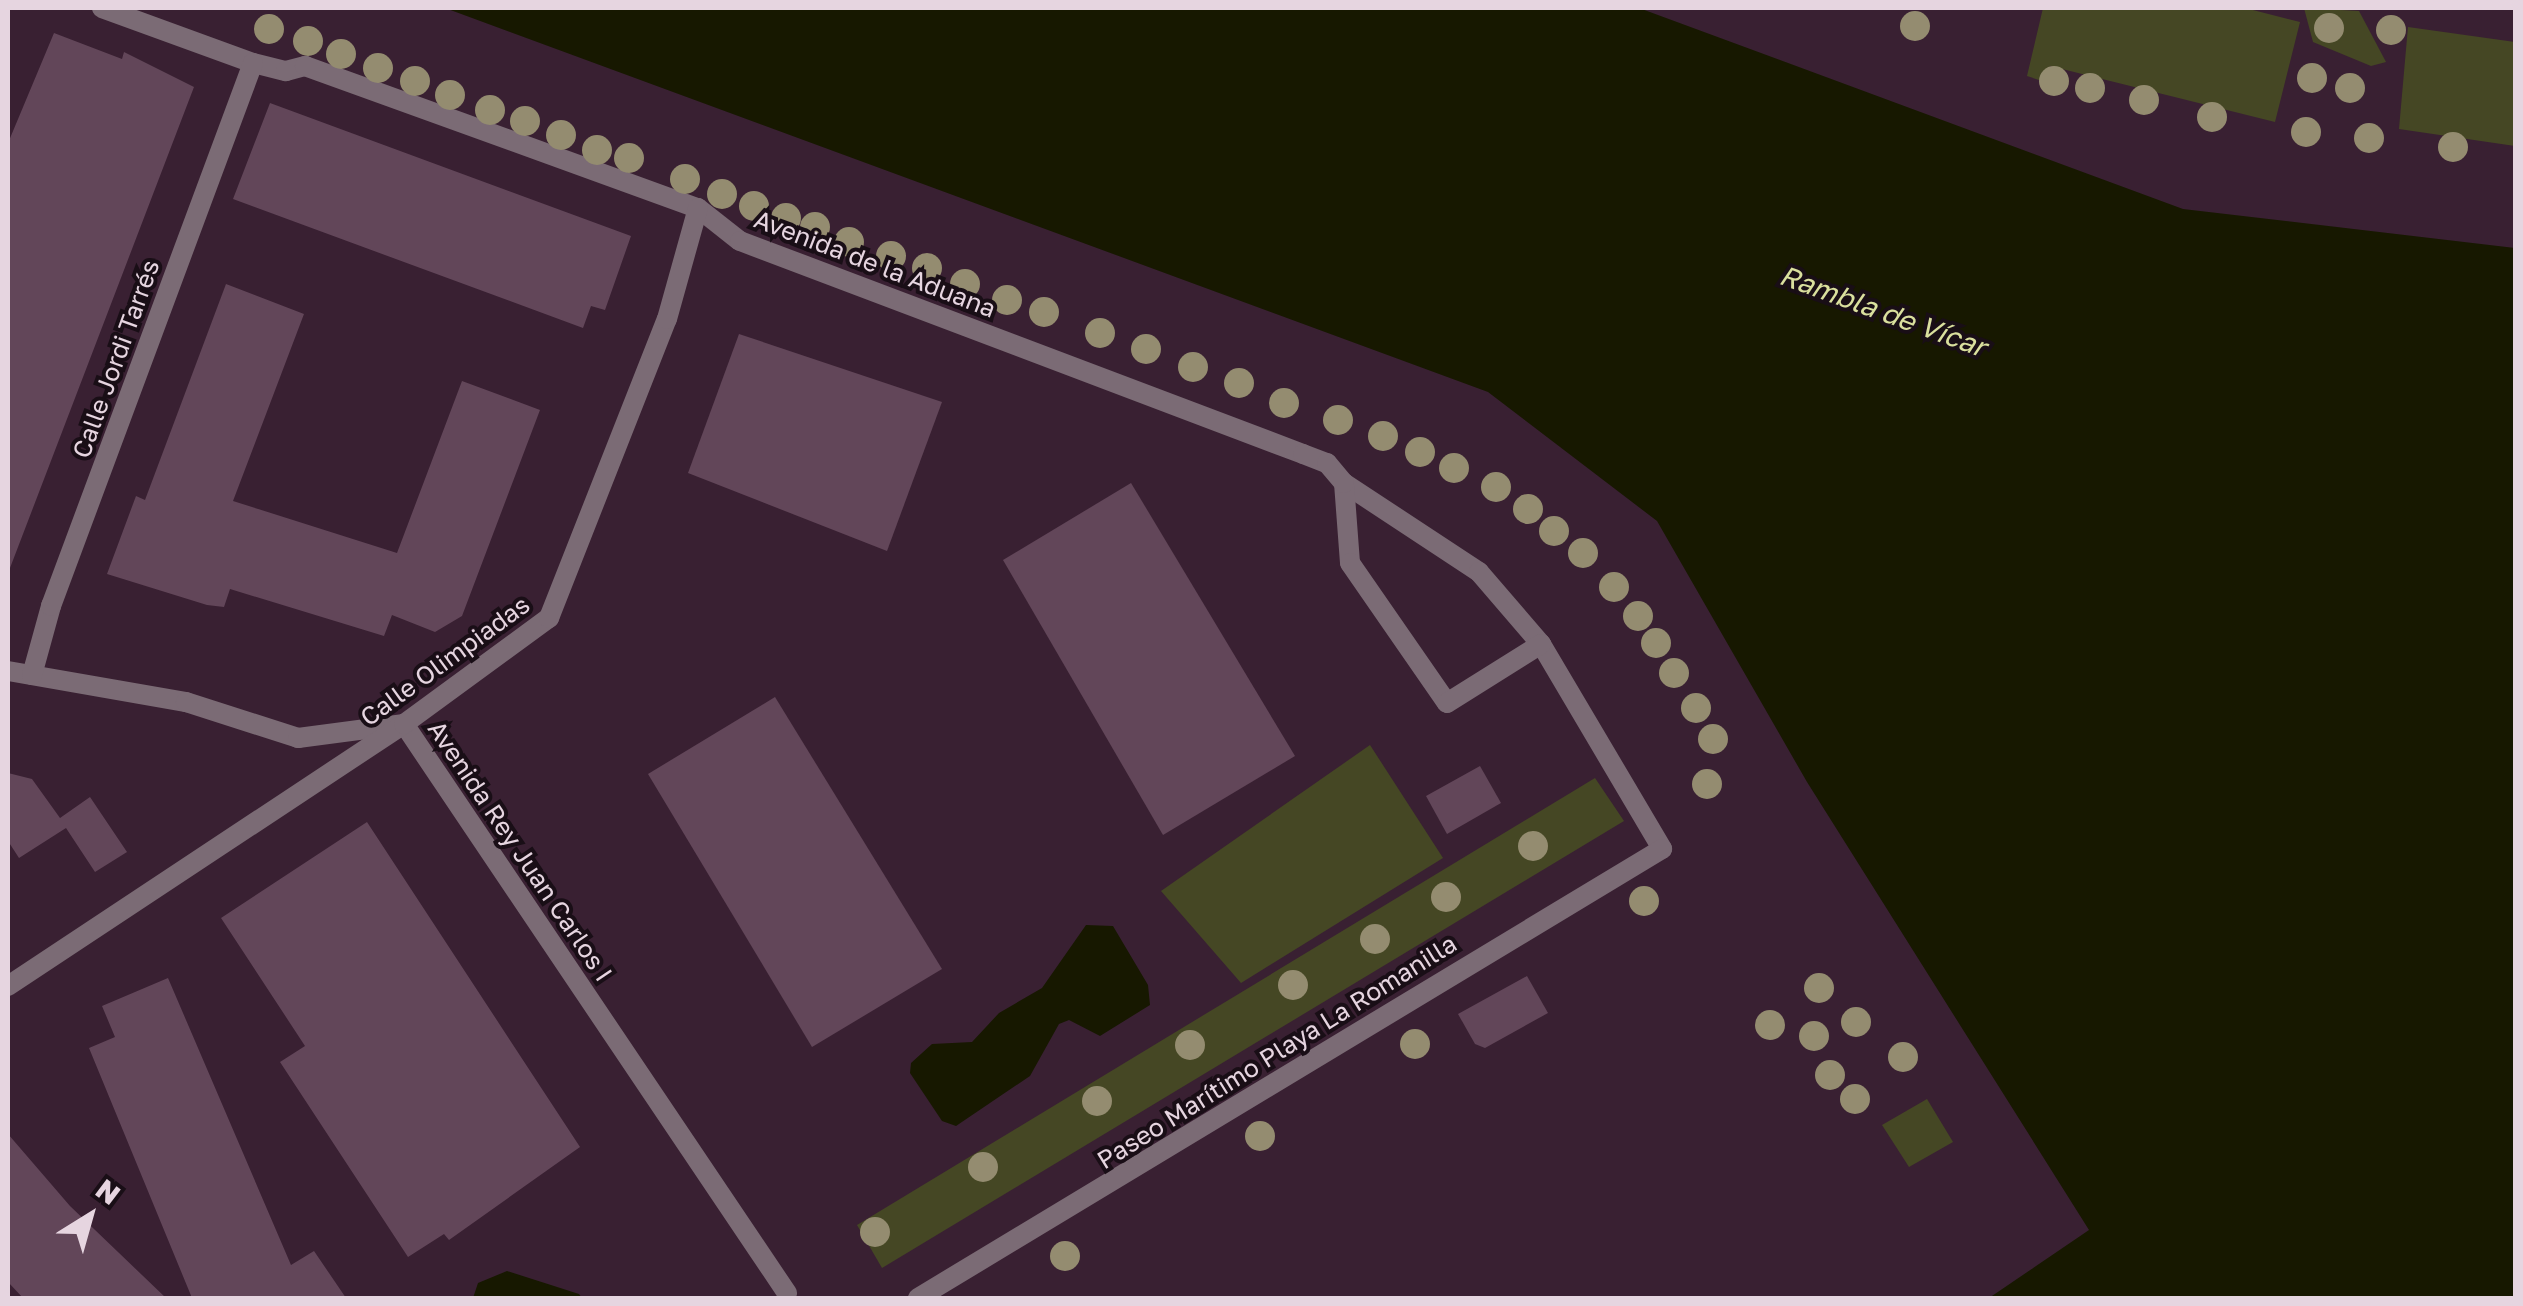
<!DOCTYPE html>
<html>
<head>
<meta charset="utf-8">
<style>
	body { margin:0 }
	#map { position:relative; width:2523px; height:1306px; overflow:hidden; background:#392032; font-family:"Golos Text",sans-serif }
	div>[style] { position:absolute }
	.green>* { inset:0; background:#454724 }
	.water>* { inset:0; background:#171800 }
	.building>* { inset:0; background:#624659 }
	.lane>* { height:20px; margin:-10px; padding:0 10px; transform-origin:10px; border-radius:10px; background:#7b6b75 }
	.street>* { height:20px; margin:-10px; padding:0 10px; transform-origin:10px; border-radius:10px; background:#7b6b75 }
	.trees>* { width:30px; height:30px; margin:-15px; border-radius:50%; background:#948c70 }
	span { translate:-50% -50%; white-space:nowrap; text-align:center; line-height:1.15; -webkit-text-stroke:8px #190e16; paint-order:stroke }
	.street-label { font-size:25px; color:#e6d5e0 }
	.water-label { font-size:28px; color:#dae09e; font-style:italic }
	.frame { position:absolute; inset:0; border:10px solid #e6d5e0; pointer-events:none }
	.north { position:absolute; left:40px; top:1166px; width:100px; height:100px; -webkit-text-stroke:8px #190e16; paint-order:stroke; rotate:37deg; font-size:28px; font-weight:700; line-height:40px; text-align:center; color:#e6d5e0 }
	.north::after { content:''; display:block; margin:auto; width:35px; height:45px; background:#e6d5e0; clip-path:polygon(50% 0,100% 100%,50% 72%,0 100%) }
</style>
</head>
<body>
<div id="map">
	<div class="green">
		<i style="clip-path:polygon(2043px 8px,2245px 8px,2300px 22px,2275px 122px,2050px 66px,2045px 82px,2027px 76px)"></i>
		<i style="clip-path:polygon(2304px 8px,2359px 11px,2386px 62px,2371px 66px,2313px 42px)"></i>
		<i style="clip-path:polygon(2408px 27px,2515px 42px,2515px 146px,2399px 129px)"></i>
		<i style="clip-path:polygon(1370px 745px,1443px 858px,1241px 983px,1161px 891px)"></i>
		<i style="clip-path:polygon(1595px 778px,1624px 821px,882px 1268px,857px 1225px)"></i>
		<i style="clip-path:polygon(1927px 1099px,1953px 1142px,1909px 1167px,1882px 1125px)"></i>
	</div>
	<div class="water">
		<i style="clip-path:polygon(445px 8px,1639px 8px,2183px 209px,2515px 248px,2515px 1298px,1989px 1298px,2089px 1230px,1807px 782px,1657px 521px,1488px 392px)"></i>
		<i style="clip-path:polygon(1086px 925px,1113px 926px,1148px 985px,1150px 1005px,1100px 1036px,1069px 1020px,1059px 1024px,1030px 1076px,956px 1126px,942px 1121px,910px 1073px,911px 1063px,932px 1044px,972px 1042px,999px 1013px,1042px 988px)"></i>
		<i style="clip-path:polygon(507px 1271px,579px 1294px,582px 1298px,473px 1298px,478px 1283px)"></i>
	</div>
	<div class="building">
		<i style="clip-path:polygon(54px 33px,122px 59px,124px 52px,194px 87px,10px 568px,8px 143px)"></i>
		<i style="clip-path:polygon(270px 103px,631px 236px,605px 310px,591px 306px,583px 328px,233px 199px)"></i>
		<i style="clip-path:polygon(226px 284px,304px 314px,233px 501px,397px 553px,462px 381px,540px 410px,462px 616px,435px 632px,392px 615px,384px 636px,230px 589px,224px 607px,207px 605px,107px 574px,136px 496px,145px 500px)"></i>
		<i style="clip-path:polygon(739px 334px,942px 402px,887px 551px,688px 473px)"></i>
		<i style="clip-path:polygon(1131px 483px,1295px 756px,1163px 835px,1003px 560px)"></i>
		<i style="clip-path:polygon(775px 697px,942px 969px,812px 1047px,648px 774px)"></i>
		<i style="clip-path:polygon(1480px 766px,1501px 803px,1447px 834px,1426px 796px)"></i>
		<i style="clip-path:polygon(8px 773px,32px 779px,60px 818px,90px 797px,127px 852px,95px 872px,66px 828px,19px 858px,8px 841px)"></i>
		<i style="clip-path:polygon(367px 822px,580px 1147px,449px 1240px,444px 1234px,408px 1257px,280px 1062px,305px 1046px,221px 918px)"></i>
		<i style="clip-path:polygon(1527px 976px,1548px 1013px,1485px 1048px,1475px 1044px,1458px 1014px)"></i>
		<i style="clip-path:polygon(168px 978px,291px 1265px,314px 1251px,346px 1298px,192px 1298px,89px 1048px,115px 1037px,102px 1006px)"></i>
		<i style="clip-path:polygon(8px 1134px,70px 1206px,166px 1298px,23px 1298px,8px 1282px)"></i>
	</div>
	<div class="lane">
		<i style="left:1344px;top:483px;width:162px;rotate:33.4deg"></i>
		<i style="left:1479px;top:572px;width:95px;rotate:49.3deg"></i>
		<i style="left:1541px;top:644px;width:238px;rotate:59.4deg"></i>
		<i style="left:1344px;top:483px;width:80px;rotate:85.7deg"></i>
		<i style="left:1350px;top:563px;width:170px;rotate:55.3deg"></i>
		<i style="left:1447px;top:703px;width:111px;rotate:-32.1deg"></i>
	</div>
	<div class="street">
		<i style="left:102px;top:8px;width:161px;rotate:20deg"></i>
		<i style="left:253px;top:63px;width:34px;rotate:14deg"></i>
		<i style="left:286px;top:71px;width:20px;rotate:-15deg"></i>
		<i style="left:305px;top:66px;width:418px;rotate:19.9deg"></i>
		<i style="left:698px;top:208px;width:53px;rotate:38.2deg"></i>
		<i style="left:740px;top:241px;width:602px;rotate:20.72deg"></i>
		<i style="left:1303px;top:454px;width:26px;rotate:21deg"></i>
		<i style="left:1327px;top:463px;width:26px;rotate:50deg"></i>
		<i style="left:8px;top:671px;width:181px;rotate:9.9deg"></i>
		<i style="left:186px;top:702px;width:118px;rotate:17.8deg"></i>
		<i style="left:298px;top:738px;width:107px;rotate:-7.5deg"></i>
		<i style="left:404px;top:724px;width:686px;rotate:56.06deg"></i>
		<i style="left:32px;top:675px;width:72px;rotate:-74.6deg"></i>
		<i style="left:51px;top:606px;width:579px;rotate:-69.59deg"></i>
		<i style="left:8px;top:986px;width:475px;rotate:-33.5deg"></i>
		<i style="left:404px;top:724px;width:180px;rotate:-36.2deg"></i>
		<i style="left:549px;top:618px;width:321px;rotate:-68.5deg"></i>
		<i style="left:667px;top:319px;width:115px;rotate:-74.4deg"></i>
		<i style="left:918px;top:1298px;width:869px;rotate:-31.11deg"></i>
	</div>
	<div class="trees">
		<i style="left:1915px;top:26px"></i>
		<i style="left:2329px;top:28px"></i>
		<i style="left:269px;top:29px"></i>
		<i style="left:2391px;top:30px"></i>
		<i style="left:308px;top:41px"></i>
		<i style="left:341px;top:54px"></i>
		<i style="left:378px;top:68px"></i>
		<i style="left:2312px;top:78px"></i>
		<i style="left:415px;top:81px"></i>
		<i style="left:2054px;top:81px"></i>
		<i style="left:2090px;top:88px"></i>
		<i style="left:2350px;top:88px"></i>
		<i style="left:450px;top:95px"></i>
		<i style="left:2144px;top:100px"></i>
		<i style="left:490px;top:110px"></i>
		<i style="left:2212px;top:117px"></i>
		<i style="left:525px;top:121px"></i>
		<i style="left:2306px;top:132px"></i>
		<i style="left:561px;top:135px"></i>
		<i style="left:2369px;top:138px"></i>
		<i style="left:2453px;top:147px"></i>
		<i style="left:597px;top:150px"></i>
		<i style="left:629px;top:158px"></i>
		<i style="left:685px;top:179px"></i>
		<i style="left:722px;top:194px"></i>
		<i style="left:754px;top:206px"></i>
		<i style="left:786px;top:218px"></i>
		<i style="left:815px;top:227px"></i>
		<i style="left:849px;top:242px"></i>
		<i style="left:891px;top:256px"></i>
		<i style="left:927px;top:268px"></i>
		<i style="left:965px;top:284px"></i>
		<i style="left:1007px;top:300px"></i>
		<i style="left:1044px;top:312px"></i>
		<i style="left:1100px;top:333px"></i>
		<i style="left:1146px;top:349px"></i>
		<i style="left:1193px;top:367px"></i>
		<i style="left:1239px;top:383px"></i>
		<i style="left:1284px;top:403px"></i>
		<i style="left:1338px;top:420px"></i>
		<i style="left:1383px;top:436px"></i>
		<i style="left:1420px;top:452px"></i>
		<i style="left:1454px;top:468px"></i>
		<i style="left:1496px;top:487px"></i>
		<i style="left:1528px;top:509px"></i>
		<i style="left:1554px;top:531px"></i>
		<i style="left:1583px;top:553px"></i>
		<i style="left:1614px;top:587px"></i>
		<i style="left:1638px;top:616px"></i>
		<i style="left:1656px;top:643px"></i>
		<i style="left:1674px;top:673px"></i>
		<i style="left:1696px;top:708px"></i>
		<i style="left:1713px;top:739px"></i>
		<i style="left:1707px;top:784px"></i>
		<i style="left:1533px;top:846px"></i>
		<i style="left:1446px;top:897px"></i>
		<i style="left:1644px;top:901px"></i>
		<i style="left:1375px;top:939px"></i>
		<i style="left:1293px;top:985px"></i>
		<i style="left:1819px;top:988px"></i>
		<i style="left:1856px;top:1022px"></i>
		<i style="left:1770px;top:1025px"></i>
		<i style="left:1814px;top:1036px"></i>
		<i style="left:1415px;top:1044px"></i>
		<i style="left:1190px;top:1045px"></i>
		<i style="left:1903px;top:1057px"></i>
		<i style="left:1830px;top:1075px"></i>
		<i style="left:1855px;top:1099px"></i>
		<i style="left:1097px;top:1101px"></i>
		<i style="left:1260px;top:1136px"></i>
		<i style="left:983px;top:1167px"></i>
		<i style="left:875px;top:1232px"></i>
		<i style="left:1065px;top:1256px"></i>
	</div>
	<div class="street-label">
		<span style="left:875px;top:264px;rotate:21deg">Avenida de la Aduana</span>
		<span style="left:116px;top:359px;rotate:-70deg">Calle Jordi Tarrés</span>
		<span style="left:445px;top:661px;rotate:-36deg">Calle Olimpiadas</span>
		<span style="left:520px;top:851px;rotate:56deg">Avenida Rey Juan Carlos I</span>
		<span style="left:1277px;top:1052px;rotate:-32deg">Paseo Marítimo Playa La Romanilla</span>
	</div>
	<div class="water-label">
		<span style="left:1883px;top:311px;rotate:20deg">Rambla de Vícar</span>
	</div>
	<div class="frame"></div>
	<div class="north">N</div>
</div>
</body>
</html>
